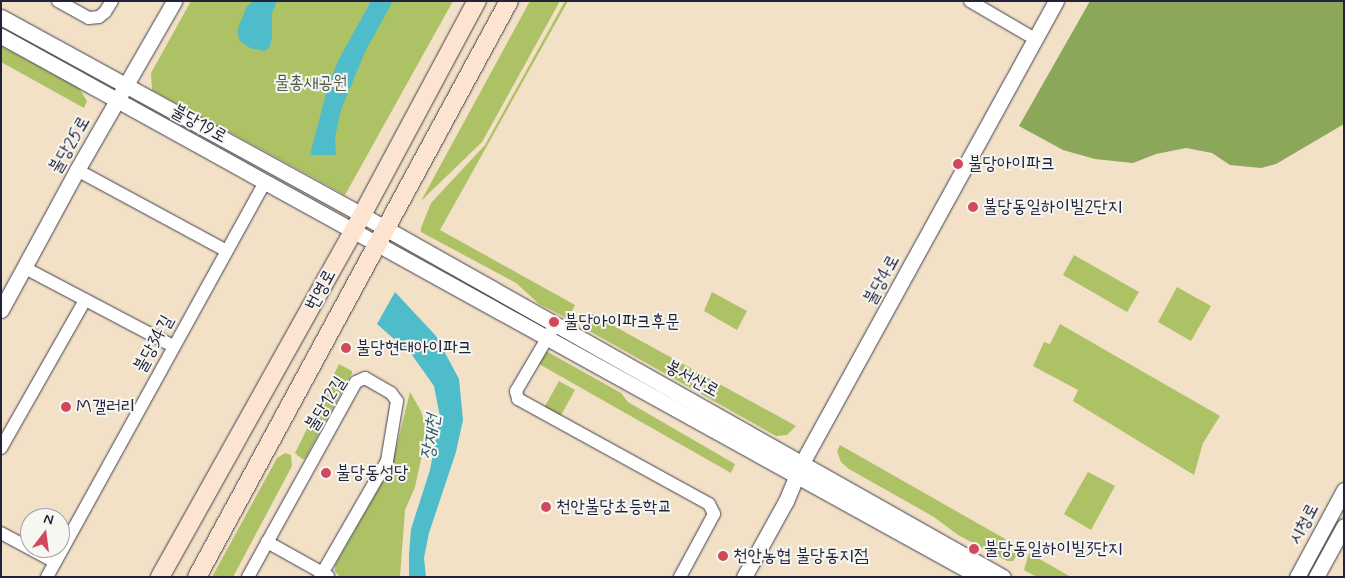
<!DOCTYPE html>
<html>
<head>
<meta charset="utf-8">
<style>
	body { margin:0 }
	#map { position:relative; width:1345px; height:578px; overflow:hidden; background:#f2e1c6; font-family:Mynerve,"Poor Story",sans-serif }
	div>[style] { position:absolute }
	.green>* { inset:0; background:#adc165 }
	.forest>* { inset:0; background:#8aa75a }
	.water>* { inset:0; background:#4fbcc9 }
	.roads { filter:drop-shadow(0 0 1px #413f50) drop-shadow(0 0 1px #413f50) }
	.minor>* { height:12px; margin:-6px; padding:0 6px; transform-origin:6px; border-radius:6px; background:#fff }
	.tertiary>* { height:15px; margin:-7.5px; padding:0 7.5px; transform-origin:7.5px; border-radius:7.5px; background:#fff }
	.secondary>* { height:18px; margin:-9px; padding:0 9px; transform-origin:9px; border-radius:9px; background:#fde4d1 }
	.dots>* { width:14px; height:14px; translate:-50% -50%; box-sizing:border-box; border:2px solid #f6f6f2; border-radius:50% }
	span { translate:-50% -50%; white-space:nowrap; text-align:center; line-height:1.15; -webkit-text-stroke:4px #f6f6f2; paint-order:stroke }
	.park-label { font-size:18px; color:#535a4a }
	.street-label { font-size:18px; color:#22223b }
	.poi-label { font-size:18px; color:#22223b }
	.left { translate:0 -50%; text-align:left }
	.water-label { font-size:19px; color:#32586d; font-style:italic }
	.frame { position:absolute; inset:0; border:2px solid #22223b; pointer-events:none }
	.north { position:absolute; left:20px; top:508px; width:50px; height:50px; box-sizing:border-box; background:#f6f6f2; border:1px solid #a1a1a9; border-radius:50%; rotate:15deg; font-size:14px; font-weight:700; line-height:20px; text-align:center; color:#22223b }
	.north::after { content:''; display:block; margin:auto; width:18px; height:22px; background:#d1495b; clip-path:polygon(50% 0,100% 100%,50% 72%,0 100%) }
</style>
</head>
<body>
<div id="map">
	<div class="green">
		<i style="clip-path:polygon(191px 1px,453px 1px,345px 195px,152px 90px,151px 73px)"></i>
		<i style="clip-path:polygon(530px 1px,560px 1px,482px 142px,421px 201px)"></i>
		<i style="clip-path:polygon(565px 1px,568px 1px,440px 230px,575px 305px,568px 319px,539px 304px,516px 283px,421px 232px,421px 228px,431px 203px,485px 145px)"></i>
		<i style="clip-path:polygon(1px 46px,79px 88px,87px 101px,84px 108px,1px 62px)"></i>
		<i style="clip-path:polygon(1074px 255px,1139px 292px,1127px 312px,1063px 275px)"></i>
		<i style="clip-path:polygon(1177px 287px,1211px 306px,1191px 341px,1158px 322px)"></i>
		<i style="clip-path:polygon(712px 292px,747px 311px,737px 330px,704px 311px)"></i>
		<i style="clip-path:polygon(591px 314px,592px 314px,796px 426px,787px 435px,776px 436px,584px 328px)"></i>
		<i style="clip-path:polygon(1060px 324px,1220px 416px,1203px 443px,1194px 475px,1073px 401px,1078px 390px,1033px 366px,1044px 342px,1050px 344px)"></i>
		<i style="clip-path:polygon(546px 351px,621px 393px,628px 402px,735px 464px,731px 473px,539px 364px)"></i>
		<i style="clip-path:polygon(339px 364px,352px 371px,352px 373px,305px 459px,302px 459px,295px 453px)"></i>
		<i style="clip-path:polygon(559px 381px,575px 390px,560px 417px,544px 408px)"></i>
		<i style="clip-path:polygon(410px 392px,421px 411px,427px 432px,415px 487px,405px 510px,400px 577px,340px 577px,335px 571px,335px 565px,392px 465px)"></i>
		<i style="clip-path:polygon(840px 445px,1021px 548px,1013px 561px,1007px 561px,958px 535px,934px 517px,849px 469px,841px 462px,837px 451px)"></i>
		<i style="clip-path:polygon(285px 453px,291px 455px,292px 466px,233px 577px,212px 577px,277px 458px)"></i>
		<i style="clip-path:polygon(1088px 472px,1115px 486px,1091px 530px,1064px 514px)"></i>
		<i style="clip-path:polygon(1029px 553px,1071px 577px,1037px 577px,1024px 570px)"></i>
	</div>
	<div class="forest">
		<i style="clip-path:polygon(1090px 1px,1344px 1px,1344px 124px,1276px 164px,1261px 168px,1230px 165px,1212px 153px,1186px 148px,1156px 154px,1133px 163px,1095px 159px,1063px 150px,1019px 126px)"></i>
	</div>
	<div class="water">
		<i style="clip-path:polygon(254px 1px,277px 1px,272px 13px,272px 39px,269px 48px,264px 51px,250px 48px,240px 41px,237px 31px,247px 6px)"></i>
		<i style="clip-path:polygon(371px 1px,393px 1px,365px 52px,341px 110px,335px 137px,336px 155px,310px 155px,328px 86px,339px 59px)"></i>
		<i style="clip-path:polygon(395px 292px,436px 336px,459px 379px,463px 420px,456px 452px,429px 533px,424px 558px,426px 577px,409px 577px,409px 555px,411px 529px,430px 470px,440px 417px,434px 386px,412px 355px,377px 324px)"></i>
	</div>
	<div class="roads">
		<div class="minor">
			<i style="left:58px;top:1px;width:35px;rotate:29deg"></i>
			<i style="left:89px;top:18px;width:10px;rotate:-6deg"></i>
			<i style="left:99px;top:17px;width:8px;rotate:-40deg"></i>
			<i style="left:105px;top:12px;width:13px;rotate:-58deg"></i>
			<i style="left:970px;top:1px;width:75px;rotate:30.3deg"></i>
			<i style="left:77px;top:170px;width:170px;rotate:28.4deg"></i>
			<i style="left:25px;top:268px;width:167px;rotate:27.8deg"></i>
			<i style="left:552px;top:330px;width:71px;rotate:120.5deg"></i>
			<i style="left:516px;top:391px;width:8px;rotate:76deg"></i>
			<i style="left:518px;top:399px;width:218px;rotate:28.8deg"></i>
			<i style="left:709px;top:504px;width:11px;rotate:63deg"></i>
			<i style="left:714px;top:514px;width:72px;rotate:118.4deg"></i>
			<i style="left:1px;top:448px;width:170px;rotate:-60.4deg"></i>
			<i style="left:1px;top:533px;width:61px;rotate:28.2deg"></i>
			<i style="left:267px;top:542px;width:70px;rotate:29.1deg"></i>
			<i style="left:47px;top:577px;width:451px;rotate:-61.1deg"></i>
			<i style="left:248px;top:577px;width:223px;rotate:-61deg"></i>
			<i style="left:356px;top:382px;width:10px;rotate:-24deg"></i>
			<i style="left:365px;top:378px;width:30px;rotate:30deg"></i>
			<i style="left:391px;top:393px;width:10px;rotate:53deg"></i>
			<i style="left:397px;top:401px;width:61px;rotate:99.5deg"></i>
			<i style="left:387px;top:461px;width:134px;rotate:120deg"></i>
		</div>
		<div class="tertiary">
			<i style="left:1px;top:17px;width:412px;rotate:28.7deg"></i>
			<i style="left:362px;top:215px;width:736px;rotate:29.46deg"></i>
			<i style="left:1px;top:36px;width:1119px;rotate:28.93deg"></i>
			<i style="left:1px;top:310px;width:159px;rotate:-61.5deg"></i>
			<i style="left:77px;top:170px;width:195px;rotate:-60.1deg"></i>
			<i style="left:744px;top:577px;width:87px;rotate:-61.1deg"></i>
			<i style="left:786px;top:501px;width:41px;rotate:-67.2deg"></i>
			<i style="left:802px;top:463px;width:527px;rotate:-61.2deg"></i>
			<i style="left:1297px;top:577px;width:99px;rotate:-61.6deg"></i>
			<i style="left:1316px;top:577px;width:58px;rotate:-61.2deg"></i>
		</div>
		<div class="secondary">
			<i style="left:160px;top:577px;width:398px;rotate:-60.8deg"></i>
			<i style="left:354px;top:230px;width:260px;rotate:-61.8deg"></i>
			<i style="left:197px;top:577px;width:655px;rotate:-61.56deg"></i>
		</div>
	</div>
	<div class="dots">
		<i style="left:958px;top:164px;background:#d1495b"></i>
		<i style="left:973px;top:207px;background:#d1495b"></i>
		<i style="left:554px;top:322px;background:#d1495b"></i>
		<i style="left:346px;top:348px;background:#d1495b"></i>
		<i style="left:66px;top:407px;background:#d1495b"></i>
		<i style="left:326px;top:473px;background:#d1495b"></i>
		<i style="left:546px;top:507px;background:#d1495b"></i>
		<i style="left:974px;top:549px;background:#d1495b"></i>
		<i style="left:723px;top:556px;background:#d1495b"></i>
	</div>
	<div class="park-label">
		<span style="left:311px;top:83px">물총새공원</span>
	</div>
	<div class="street-label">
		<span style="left:199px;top:124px;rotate:29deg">불당19로</span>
		<span style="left:70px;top:145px;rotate:-60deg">불당25로</span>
		<span style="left:882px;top:280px;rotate:-61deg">불당4로</span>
		<span style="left:321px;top:290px;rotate:-61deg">번영로</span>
		<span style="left:154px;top:344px;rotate:-61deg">불당34길</span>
		<span style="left:692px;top:379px;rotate:29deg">봉서산로</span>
		<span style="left:326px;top:404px;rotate:-58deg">불당12길</span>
		<span style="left:1304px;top:524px;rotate:-62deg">시청로</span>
	</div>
	<div class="poi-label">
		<span class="left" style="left:968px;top:164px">불당아이파크</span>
		<span class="left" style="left:983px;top:207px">불당동일하이빌2단지</span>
		<span class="left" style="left:564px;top:322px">불당아이파크후문</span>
		<span class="left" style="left:356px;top:348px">불당현대아이파크</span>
		<span class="left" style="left:76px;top:407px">M갤러리</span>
		<span class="left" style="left:336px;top:473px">불당동성당</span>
		<span class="left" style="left:556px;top:507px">천안불당초등학교</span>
		<span class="left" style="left:984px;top:549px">불당동일하이빌3단지</span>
		<span class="left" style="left:733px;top:556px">천안농협 불당동지점</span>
	</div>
	<div class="water-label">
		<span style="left:431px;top:437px;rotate:-82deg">장재천</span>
	</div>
	<div class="frame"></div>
	<div class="north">N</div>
</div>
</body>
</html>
